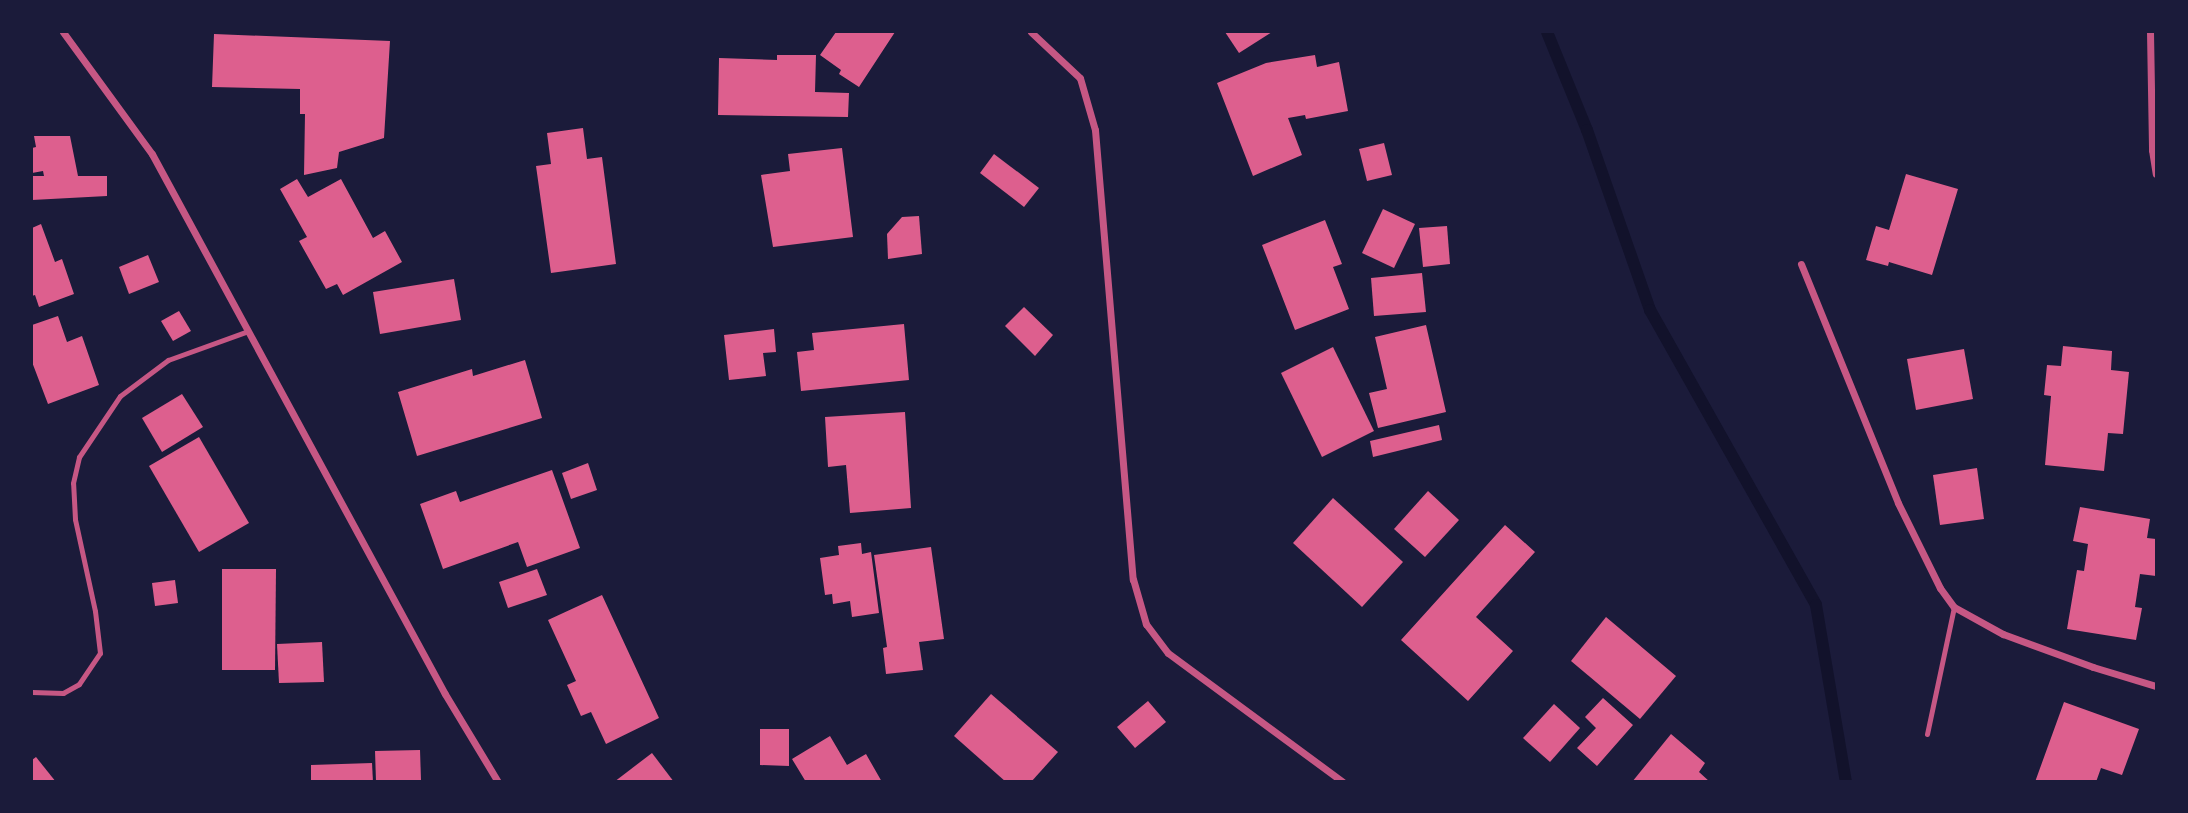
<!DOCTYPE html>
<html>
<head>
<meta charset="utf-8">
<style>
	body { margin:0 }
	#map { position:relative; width:2188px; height:813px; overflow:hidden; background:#1b1b3a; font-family:Inter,sans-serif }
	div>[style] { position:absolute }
	.stream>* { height:12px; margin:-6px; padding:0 6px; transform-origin:6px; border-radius:6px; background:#12122b }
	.building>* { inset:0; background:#dd5f8e }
	.service>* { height:5px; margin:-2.5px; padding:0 2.5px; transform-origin:2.5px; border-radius:2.5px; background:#c65784 }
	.minor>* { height:7px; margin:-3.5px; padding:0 3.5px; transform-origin:3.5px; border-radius:3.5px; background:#c65784 }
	span { translate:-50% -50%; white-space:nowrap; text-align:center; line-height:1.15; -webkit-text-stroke:5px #1b1b3a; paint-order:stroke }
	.frame { position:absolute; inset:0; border:33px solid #1b1b3a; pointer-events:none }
</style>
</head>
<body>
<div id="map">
	<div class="stream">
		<i style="left:1547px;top:32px;width:106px;rotate:67.8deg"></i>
		<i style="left:1587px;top:130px;width:191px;rotate:70.7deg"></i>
		<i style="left:1650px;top:310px;width:338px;rotate:60.6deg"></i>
		<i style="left:1816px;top:605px;width:180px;rotate:80.4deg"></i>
	</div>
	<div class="building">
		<i style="clip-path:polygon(836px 32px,895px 32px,859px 87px,839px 74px,841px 70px,820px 55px)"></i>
		<i style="clip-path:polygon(1225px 32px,1272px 32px,1239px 53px)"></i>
		<i style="clip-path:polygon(214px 34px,390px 41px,384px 138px,339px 152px,337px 168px,304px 175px,305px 114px,300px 114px,300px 89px,212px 87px)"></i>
		<i style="clip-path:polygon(777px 55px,816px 55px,815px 92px,849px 93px,848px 117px,718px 115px,719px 58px,777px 60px)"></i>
		<i style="clip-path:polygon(1315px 55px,1317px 67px,1339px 62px,1348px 111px,1306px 119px,1305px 115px,1288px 118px,1302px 155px,1253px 176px,1217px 83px,1266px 63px)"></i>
		<i style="clip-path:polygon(583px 128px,587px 159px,602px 157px,616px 264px,551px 273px,536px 166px,551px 164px,547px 133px)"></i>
		<i style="clip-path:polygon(34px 136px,70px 136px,78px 176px,107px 176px,107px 196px,32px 200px,32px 176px,44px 176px,43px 171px,32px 173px,32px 148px,36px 147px)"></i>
		<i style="clip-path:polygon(1384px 143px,1392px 175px,1367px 181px,1359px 149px)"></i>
		<i style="clip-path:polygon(842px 148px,853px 237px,773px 247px,761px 175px,790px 171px,788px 154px)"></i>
		<i style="clip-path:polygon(994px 154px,1039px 188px,1024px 207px,980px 173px)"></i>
		<i style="clip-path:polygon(1906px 174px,1958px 189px,1932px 275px,1889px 262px,1888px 266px,1866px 260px,1876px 226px,1889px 230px)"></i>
		<i style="clip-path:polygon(297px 179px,308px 197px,341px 179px,373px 238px,385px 231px,402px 262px,343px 295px,337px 284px,326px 289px,299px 241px,307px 237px,280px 189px)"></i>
		<i style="clip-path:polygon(1383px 209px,1415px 224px,1394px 268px,1362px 253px)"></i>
		<i style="clip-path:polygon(919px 216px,922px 254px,888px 259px,887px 234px,902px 217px)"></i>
		<i style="clip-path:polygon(1325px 220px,1342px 264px,1333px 267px,1349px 309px,1295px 330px,1262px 245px)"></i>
		<i style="clip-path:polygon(41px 224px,55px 262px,62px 259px,74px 294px,39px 307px,35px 295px,32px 296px,32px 228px)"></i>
		<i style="clip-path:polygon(1447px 226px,1450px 264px,1423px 267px,1419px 228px)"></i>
		<i style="clip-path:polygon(148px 255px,159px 282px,129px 294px,119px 267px)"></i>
		<i style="clip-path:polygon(1422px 273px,1426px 312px,1374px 316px,1371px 278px)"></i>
		<i style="clip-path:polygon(454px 279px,461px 320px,380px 334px,373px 292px)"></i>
		<i style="clip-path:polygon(1024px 307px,1053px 335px,1035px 356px,1005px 326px)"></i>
		<i style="clip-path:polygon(179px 311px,191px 331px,173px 341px,161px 321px)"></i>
		<i style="clip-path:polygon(58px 316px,67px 342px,82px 336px,99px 385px,48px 404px,32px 362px,32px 325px)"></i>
		<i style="clip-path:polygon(904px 324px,909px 380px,801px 391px,797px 352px,814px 350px,812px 333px)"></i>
		<i style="clip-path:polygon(1426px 325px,1446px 412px,1378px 428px,1369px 393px,1387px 389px,1375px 337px)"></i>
		<i style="clip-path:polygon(774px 329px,776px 352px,763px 353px,766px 376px,729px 380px,724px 335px)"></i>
		<i style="clip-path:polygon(2063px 346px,2112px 351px,2111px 370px,2129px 372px,2123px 434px,2108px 433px,2104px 471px,2045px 465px,2051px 396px,2044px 395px,2047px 365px,2061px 366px)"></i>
		<i style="clip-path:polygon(1333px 347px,1374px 431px,1322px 457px,1281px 373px)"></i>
		<i style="clip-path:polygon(1964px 349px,1973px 399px,1916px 410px,1907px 359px)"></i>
		<i style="clip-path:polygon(525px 360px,542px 418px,417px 456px,398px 392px,472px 369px,473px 376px)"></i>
		<i style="clip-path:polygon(182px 394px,203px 427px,162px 452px,142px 418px)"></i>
		<i style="clip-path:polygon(905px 412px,911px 508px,850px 513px,846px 465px,828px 467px,825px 417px)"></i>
		<i style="clip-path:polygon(1439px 425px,1442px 440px,1373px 457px,1370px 441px)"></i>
		<i style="clip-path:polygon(199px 437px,249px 523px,199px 552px,149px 466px)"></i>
		<i style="clip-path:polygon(588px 463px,597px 490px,571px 499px,562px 473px)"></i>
		<i style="clip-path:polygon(1977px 468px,1984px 519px,1940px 525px,1933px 475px)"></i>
		<i style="clip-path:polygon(552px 470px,580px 548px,527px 567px,518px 542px,443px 569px,420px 504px,456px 491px,460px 502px)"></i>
		<i style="clip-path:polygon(1428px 491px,1459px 520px,1425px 557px,1394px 529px)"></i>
		<i style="clip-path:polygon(1333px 498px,1403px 562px,1362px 607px,1293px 543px)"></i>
		<i style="clip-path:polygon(2080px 507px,2150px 519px,2147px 538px,2156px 539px,2156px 576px,2140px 574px,2135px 607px,2142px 608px,2136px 640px,2067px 629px,2077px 570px,2084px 571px,2088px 544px,2073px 541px)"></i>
		<i style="clip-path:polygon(1505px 525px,1535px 552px,1476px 617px,1513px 651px,1468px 701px,1401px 640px)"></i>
		<i style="clip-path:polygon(861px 543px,862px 554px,871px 552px,879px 613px,852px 617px,850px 601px,833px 604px,832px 594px,825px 595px,820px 558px,839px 555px,838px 546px)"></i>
		<i style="clip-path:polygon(931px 547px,944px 639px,919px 642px,923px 670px,886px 674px,883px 648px,887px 647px,874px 555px)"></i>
		<i style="clip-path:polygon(222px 569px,276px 569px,275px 670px,222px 670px)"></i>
		<i style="clip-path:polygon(537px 569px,547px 595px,508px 608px,499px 582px)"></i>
		<i style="clip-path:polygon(175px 580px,178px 603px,155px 606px,152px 583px)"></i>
		<i style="clip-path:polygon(602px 595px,659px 718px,606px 744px,591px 712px,581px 716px,567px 685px,576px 681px,548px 620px)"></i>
		<i style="clip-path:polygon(1606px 617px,1676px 676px,1640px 719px,1571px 661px)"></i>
		<i style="clip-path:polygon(322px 642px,324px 682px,279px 683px,277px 644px)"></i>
		<i style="clip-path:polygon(991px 694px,1058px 752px,1031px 782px,1006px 782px,954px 736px)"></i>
		<i style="clip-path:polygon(1603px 698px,1633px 725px,1597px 766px,1577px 748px,1596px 728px,1585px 717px)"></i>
		<i style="clip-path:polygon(1148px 701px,1166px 722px,1135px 748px,1117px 727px)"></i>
		<i style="clip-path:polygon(2064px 702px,2139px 729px,2122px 775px,2101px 768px,2096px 782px,2035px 782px)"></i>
		<i style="clip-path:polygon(1554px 704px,1580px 728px,1550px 762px,1523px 738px)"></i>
		<i style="clip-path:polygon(760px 729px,789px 729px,789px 766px,760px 765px)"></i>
		<i style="clip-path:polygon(1671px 734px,1705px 763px,1699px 772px,1710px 782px,1632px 782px)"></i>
		<i style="clip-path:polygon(830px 736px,847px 765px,866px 754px,882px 782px,806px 782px,792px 759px)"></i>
		<i style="clip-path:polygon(420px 750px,421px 780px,376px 781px,375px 751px)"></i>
		<i style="clip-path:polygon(652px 753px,674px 782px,614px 782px)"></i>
		<i style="clip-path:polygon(36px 757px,56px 782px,32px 782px,32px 760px)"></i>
		<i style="clip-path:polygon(372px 763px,373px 782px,311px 782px,311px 765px)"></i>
	</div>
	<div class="service">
		<i style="left:32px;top:692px;width:31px;rotate:2deg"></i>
		<i style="left:63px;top:693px;width:18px;rotate:-29deg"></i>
		<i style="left:79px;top:684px;width:37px;rotate:-56deg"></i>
		<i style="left:100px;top:653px;width:42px;rotate:-96.8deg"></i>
		<i style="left:95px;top:611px;width:94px;rotate:-102.3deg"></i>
		<i style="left:75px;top:519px;width:36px;rotate:-93deg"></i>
		<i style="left:73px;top:483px;width:27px;rotate:-77deg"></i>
		<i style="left:79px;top:457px;width:73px;rotate:-56.1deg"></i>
		<i style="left:120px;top:396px;width:60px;rotate:-36.9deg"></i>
		<i style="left:168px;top:360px;width:85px;rotate:-19.9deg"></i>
		<i style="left:1927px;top:734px;width:130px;rotate:-78deg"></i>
	</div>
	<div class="minor">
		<i style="left:63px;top:32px;width:151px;rotate:53.9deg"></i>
		<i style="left:152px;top:154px;width:614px;rotate:61.52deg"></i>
		<i style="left:445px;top:694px;width:103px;rotate:58.9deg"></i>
		<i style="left:1031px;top:32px;width:67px;rotate:43.2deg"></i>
		<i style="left:1080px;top:78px;width:54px;rotate:73.9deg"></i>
		<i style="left:1095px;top:130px;width:451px;rotate:85.2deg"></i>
		<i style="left:1133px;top:579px;width:47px;rotate:73.9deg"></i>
		<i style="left:1146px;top:624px;width:36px;rotate:53deg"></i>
		<i style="left:1168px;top:653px;width:217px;rotate:36.4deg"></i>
		<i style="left:2150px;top:32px;width:118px;rotate:89deg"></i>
		<i style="left:2152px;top:150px;width:24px;rotate:81deg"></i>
		<i style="left:1801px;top:264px;width:258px;rotate:67.9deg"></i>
		<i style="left:1898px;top:503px;width:95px;rotate:63.7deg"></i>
		<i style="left:1940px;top:588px;width:24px;rotate:54deg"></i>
		<i style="left:1954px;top:607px;width:56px;rotate:28.9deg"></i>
		<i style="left:2003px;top:634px;width:96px;rotate:20.1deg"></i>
		<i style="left:2093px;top:667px;width:66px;rotate:16.8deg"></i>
	</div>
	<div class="frame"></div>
</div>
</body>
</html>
